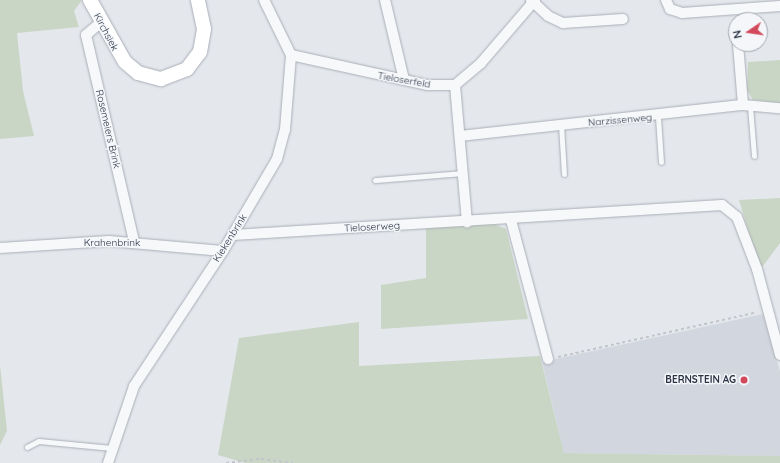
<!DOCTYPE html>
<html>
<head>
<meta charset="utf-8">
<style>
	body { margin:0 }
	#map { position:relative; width:780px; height:463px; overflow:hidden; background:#e4e7ec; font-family:Quicksand,sans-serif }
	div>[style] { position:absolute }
	.built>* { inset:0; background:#d2d6de }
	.green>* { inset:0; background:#c9d6c5 }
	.path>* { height:2px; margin-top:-1px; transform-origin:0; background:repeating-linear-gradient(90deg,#c2c5cb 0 3px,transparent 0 6px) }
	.roads { filter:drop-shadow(0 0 1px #a9aeb7) drop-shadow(0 0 1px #a9aeb7) }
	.service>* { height:5px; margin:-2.5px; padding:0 2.5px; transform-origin:2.5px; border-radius:2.5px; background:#f7f8fa }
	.minor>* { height:10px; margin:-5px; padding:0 5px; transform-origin:5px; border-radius:5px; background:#f7f8fa }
	.secondary>* { height:14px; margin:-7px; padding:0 7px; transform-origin:7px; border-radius:7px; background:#fff }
	.dots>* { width:11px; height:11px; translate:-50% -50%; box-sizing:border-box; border:2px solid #f4f6f9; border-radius:50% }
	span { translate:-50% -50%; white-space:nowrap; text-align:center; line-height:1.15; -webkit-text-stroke:3px #f4f6f9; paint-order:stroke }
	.street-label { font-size:10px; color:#2b3445 }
	.poi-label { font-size:10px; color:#2b3445; font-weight:700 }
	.right { translate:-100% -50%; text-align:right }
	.north { position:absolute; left:728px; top:12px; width:40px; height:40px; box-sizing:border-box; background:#f4f6f9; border:1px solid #a4a8b1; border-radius:50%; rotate:257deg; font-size:11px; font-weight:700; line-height:16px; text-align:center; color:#2b3445 }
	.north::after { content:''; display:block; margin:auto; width:14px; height:18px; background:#d1495b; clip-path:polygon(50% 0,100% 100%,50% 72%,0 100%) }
</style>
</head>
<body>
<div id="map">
	<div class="built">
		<i style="clip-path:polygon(763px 314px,780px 371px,780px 456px,564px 453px,542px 362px)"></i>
	</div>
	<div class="green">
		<i style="clip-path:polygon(0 0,82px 0,74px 11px,79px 27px,17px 33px,23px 91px,34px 136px,0 139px)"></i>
		<i style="clip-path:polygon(780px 60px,780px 103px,753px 100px,747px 90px,748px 62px)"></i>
		<i style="clip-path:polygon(780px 198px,780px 243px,760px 270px,739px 200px)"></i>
		<i style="clip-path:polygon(494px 224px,506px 229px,528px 319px,381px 329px,381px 285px,426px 278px,426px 228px)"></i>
		<i style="clip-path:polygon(359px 322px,359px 366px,540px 356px,564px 453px,780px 456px,780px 463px,245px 463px,218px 455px,239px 338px)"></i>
		<i style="clip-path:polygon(0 365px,7px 431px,0 445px)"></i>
	</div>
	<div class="path">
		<i style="left:558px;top:357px;width:204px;rotate:-12.7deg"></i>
		<i style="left:226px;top:463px;width:35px;rotate:-7deg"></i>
		<i style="left:261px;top:459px;width:32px;rotate:7deg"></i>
	</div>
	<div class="roads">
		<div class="service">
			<i style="left:750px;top:106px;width:50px;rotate:85.4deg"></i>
			<i style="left:658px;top:117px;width:45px;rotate:86.2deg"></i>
			<i style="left:561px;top:125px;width:49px;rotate:86.5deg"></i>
			<i style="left:375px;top:180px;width:89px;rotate:-4.5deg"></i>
			<i style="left:27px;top:447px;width:13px;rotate:-27deg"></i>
			<i style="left:39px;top:441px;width:73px;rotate:5.5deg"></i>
		</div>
		<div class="minor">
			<i style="left:385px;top:0;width:82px;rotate:76.6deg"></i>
			<i style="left:531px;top:0;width:23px;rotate:43deg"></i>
			<i style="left:548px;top:16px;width:17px;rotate:25deg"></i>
			<i style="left:563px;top:23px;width:60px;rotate:-3.8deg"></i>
			<i style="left:666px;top:0;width:10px;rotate:66deg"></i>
			<i style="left:670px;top:9px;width:13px;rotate:18deg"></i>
			<i style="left:682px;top:13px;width:98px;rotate:-4.1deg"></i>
			<i style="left:101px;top:22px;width:20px;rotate:139deg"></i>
			<i style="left:86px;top:35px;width:212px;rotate:76.9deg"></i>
			<i style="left:738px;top:44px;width:61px;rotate:85.3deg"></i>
			<i style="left:291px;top:55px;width:139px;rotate:12.4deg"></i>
			<i style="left:427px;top:85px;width:28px"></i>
			<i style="left:455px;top:85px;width:34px;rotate:-40deg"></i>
			<i style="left:481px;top:63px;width:83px;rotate:-49.4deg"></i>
			<i style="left:455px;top:85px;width:138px;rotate:85deg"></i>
			<i style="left:460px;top:136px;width:285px;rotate:-6.3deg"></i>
			<i style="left:743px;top:105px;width:37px;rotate:5deg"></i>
			<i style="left:511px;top:220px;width:144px;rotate:75.1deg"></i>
			<i style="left:233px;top:235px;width:490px;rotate:-3.5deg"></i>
			<i style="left:722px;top:205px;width:19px;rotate:39deg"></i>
			<i style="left:737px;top:217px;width:56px;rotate:69deg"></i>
			<i style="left:757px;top:269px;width:89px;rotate:75deg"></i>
			<i style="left:0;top:248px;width:109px;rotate:-3.7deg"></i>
			<i style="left:109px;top:241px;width:114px;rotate:5deg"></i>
			<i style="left:108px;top:463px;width:81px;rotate:-71.3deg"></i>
			<i style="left:134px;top:386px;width:162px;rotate:-56.6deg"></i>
			<i style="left:223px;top:251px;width:107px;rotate:-59.6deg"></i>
			<i style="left:277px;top:159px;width:30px;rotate:-75deg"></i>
			<i style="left:285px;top:130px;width:75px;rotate:-85.4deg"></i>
			<i style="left:291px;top:55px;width:61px;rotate:-116.1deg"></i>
		</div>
		<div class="secondary">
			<i style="left:90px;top:0;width:71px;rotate:60.6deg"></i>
			<i style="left:125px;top:62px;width:17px;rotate:40deg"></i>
			<i style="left:138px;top:73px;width:24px;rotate:15deg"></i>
			<i style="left:161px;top:79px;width:28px;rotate:-21deg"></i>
			<i style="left:187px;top:69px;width:21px;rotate:-53deg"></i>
			<i style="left:200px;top:52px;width:23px;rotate:-80deg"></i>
			<i style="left:204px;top:29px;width:30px;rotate:-102deg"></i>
		</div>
	</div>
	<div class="dots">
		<i style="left:744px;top:380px;background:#d1495b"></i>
	</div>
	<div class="street-label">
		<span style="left:106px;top:32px;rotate:62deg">Kirchsiek</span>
		<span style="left:404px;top:80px;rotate:10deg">Tieloserfeld</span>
		<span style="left:620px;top:120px;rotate:-5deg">Narzissenweg</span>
		<span style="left:108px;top:129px;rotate:77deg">Rosemeiers Brink</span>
		<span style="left:372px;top:227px;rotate:-3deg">Tieloserweg</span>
		<span style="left:230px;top:238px;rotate:-58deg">Kiekenbrink</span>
		<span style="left:112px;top:243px">Krahenbrink</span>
	</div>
	<div class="poi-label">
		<span class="right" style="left:736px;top:380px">BERNSTEIN AG</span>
	</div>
	<div class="north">N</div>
</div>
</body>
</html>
